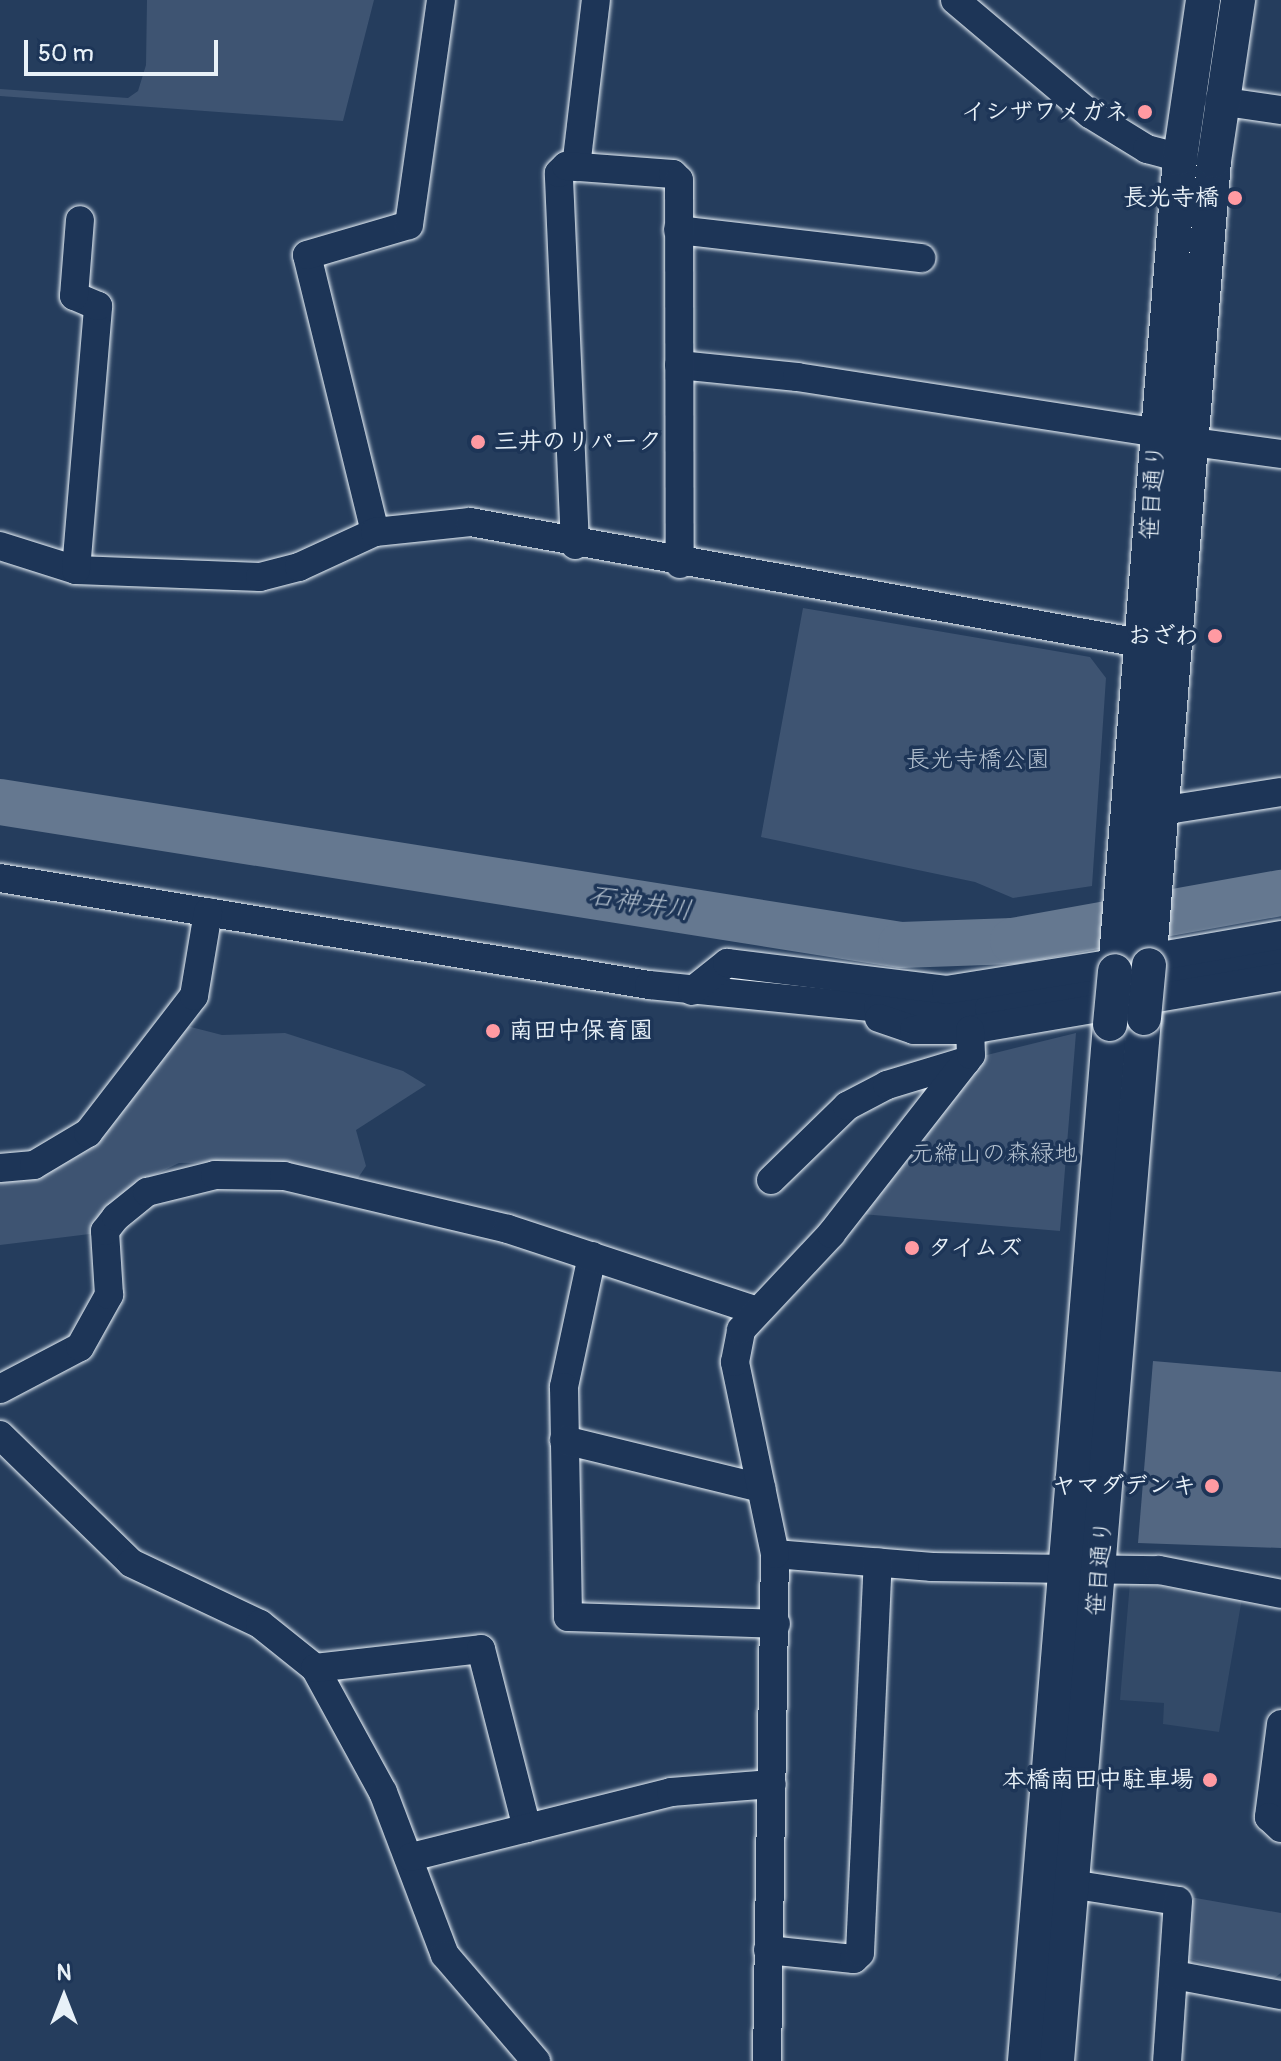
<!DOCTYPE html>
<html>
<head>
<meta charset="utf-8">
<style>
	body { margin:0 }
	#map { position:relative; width:1281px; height:2061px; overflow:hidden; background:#253d5d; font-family:Pangolin,"Klee One",sans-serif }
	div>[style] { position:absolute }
	.built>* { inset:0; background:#334a68 }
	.green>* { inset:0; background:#3e5472 }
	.river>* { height:46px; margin:-23px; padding:0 23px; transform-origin:23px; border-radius:23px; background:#657890 }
	.building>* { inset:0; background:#536782 }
	.roads { filter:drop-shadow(0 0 2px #e8f1f8) drop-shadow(0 0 2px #e8f1f8) }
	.minor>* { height:28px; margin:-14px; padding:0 14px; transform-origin:14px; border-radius:14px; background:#1d3557 }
	.major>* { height:34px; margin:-17px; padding:0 17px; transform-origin:17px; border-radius:17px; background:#1d3557 }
	.bridges { filter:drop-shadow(0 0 2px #e8f1f8) drop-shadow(0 0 2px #e8f1f8) }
	.major-bridge>* { height:34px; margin:-17px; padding:0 17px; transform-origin:17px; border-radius:17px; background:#1d3557 }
	.dots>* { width:22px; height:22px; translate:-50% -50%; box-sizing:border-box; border:4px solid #1d3557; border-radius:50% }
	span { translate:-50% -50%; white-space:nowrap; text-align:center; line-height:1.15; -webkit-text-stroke:7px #1d3557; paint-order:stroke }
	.poi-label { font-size:24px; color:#e8f1f8; font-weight:700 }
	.right { translate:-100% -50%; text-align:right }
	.left { translate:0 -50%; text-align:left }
	.street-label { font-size:24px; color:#e8f1f8 }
	.park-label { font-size:24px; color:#b5c2d0 }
	.water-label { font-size:26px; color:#b4c1ce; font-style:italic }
	.north { position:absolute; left:24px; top:1957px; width:80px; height:80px; -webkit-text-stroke:6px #1d3557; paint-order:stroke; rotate:0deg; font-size:22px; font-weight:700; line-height:32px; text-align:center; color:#e8f1f8 }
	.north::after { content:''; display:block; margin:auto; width:28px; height:36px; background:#e8f1f8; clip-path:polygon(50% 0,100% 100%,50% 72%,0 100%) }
	.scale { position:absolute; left:24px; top:40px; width:194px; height:36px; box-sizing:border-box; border:4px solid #e8f1f8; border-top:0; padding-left:10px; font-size:24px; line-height:28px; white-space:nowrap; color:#e8f1f8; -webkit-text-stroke:6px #1d3557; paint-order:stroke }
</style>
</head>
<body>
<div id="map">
	<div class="built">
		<i style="clip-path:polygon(1130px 1582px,1242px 1598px,1219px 1732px,1163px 1724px,1164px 1703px,1120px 1700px)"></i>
	</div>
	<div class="green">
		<i style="clip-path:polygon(147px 0,374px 0,343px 121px,0 96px,0 89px,128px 98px,138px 91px,146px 65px)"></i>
		<i style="clip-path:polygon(803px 608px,1090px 657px,1106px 678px,1092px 886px,1013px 898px,975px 882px,761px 837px)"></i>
		<i style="clip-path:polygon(187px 1026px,222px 1035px,285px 1033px,403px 1071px,426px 1085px,356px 1130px,366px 1166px,358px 1178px,245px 1162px,179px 1163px,142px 1181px,98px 1233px,0 1245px,0 1174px,42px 1170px)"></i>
		<i style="clip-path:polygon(1076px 1033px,1060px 1231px,862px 1214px,979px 1057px)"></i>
		<i style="clip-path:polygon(1190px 1897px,1281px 1913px,1281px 1973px,1269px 1982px,1183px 1957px)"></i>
	</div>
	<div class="river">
		<i style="left:0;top:802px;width:912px;rotate:9.02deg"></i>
		<i style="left:901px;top:945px;width:112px;rotate:-2deg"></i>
		<i style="left:1013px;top:941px;width:272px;rotate:-10.2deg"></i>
	</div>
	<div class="building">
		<i style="clip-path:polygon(1153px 1361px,1281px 1372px,1281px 1548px,1138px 1543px)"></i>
	</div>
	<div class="roads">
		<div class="minor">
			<i style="left:955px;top:0;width:177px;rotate:40.2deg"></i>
			<i style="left:1090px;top:114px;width:67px;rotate:31.6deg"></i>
			<i style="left:1147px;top:149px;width:34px;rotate:15deg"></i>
			<i style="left:1219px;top:101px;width:63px;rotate:8.3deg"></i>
			<i style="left:576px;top:167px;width:168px;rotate:-83.2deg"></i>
			<i style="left:678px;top:230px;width:245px;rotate:6.6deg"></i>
			<i style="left:679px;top:365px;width:119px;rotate:5.8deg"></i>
			<i style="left:797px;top:377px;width:364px;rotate:8.8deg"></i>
			<i style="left:1193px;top:442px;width:89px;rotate:7.8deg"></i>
			<i style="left:375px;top:532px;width:285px;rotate:-103.8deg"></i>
			<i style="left:307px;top:255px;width:106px;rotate:-16.4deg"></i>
			<i style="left:409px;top:225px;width:227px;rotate:-81.9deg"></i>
			<i style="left:575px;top:545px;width:372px;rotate:-92.5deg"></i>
			<i style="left:559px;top:173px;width:10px;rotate:-45deg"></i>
			<i style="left:566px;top:166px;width:107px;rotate:4.3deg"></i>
			<i style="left:673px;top:174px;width:8px;rotate:45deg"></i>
			<i style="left:679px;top:180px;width:384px;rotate:89.9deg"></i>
			<i style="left:0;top:546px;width:80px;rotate:17.5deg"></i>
			<i style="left:76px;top:570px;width:184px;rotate:2.2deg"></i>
			<i style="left:260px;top:577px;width:40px;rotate:-14.4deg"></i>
			<i style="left:299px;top:567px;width:84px;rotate:-24.7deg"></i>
			<i style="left:375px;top:532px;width:96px;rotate:-6deg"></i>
			<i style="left:470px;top:522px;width:703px;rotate:10.24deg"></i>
			<i style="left:76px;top:570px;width:265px;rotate:-85.2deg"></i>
			<i style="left:98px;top:306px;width:26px;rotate:-157deg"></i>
			<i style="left:74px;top:296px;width:76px;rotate:-85.5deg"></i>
			<i style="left:1161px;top:811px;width:121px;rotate:-9deg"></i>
			<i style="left:0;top:878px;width:658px;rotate:9.36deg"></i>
			<i style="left:649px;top:985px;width:230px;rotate:5.7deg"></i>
			<i style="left:878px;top:1008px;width:111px"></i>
			<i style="left:989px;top:1008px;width:296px;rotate:-9.9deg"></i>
			<i style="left:1149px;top:958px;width:134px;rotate:-9.9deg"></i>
			<i style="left:692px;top:991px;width:45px;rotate:-38.7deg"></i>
			<i style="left:727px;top:963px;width:221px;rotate:7deg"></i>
			<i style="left:946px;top:990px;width:171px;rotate:-9.1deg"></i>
			<i style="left:879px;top:1018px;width:37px;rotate:19deg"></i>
			<i style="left:914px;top:1030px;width:56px"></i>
			<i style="left:970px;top:1030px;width:315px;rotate:-9.7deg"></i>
			<i style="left:0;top:1168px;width:34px;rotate:-5deg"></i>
			<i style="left:34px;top:1165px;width:63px;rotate:-30.7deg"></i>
			<i style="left:88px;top:1133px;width:173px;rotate:-52.3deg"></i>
			<i style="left:194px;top:996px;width:85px;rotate:-80.5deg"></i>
			<i style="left:771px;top:1180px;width:106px;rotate:-44.2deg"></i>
			<i style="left:847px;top:1106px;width:45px;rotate:-27.7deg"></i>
			<i style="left:887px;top:1085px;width:83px;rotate:-16.9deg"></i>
			<i style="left:592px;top:1256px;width:134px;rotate:102.1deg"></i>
			<i style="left:564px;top:1387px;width:230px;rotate:89deg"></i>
			<i style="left:568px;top:1617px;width:208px;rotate:1.9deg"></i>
			<i style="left:0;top:1389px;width:90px;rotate:-27.7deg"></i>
			<i style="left:80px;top:1347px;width:60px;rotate:-60.9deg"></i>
			<i style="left:109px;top:1295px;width:64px;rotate:-93.6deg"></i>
			<i style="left:105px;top:1231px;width:18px;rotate:-52deg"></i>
			<i style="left:116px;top:1217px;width:40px;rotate:-39deg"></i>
			<i style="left:147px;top:1192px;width:70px;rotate:-14deg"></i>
			<i style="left:215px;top:1175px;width:69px;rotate:0.8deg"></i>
			<i style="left:284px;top:1176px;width:230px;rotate:13.3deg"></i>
			<i style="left:508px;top:1229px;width:260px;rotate:18.2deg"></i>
			<i style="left:0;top:1435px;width:183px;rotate:44.3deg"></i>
			<i style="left:131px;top:1563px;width:143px;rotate:25.3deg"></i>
			<i style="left:260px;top:1624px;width:70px;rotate:38.7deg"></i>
			<i style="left:315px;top:1668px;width:141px;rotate:61.3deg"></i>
			<i style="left:383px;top:1792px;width:174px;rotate:69.2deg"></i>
			<i style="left:445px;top:1955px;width:140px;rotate:49.4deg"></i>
			<i style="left:564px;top:1440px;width:203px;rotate:13.7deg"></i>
			<i style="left:775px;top:1554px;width:158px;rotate:4.7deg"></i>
			<i style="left:932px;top:1567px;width:227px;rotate:0.8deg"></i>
			<i style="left:1159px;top:1570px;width:124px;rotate:11.1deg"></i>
			<i style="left:315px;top:1668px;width:167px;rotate:-6.5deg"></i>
			<i style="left:481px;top:1649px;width:185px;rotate:75.6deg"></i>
			<i style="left:1281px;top:1724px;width:94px;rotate:97.4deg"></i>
			<i style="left:1269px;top:1817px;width:16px;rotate:43deg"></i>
			<i style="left:411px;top:1857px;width:268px;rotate:-14deg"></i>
			<i style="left:671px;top:1792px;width:101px;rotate:-4.5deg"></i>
			<i style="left:1071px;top:1884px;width:108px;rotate:9deg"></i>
			<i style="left:1178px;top:1901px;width:160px;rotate:93.9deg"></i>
			<i style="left:768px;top:1950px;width:86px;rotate:6deg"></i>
			<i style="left:854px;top:1959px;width:8px;rotate:-45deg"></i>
			<i style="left:860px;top:1953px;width:391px;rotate:-87.4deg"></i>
			<i style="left:1175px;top:1975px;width:108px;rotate:10.7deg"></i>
			<i style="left:767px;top:2061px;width:507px;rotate:-89.1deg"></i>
			<i style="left:775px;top:1554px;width:196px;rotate:-101.8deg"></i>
			<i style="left:735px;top:1362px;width:33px;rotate:-79deg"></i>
			<i style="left:741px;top:1330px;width:132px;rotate:-46.8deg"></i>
			<i style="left:831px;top:1234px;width:227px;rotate:-52deg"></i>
			<i style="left:971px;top:1055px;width:25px;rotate:-92deg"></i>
		</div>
		<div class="major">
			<i style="left:1149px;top:965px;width:807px;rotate:-85.38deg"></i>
			<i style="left:1214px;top:161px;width:163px;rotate:-81.5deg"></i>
			<i style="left:1115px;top:971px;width:816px;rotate:-85.43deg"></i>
			<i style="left:1180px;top:158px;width:160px;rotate:-81.7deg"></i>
			<i style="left:1025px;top:2061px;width:1040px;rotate:-85.31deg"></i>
			<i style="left:1057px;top:2061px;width:1047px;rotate:-85.23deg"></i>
		</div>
	</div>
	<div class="bridges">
		<div class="major-bridge">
			<i style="left:1144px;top:1018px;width:53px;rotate:-84.6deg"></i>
			<i style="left:1110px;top:1024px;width:53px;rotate:-84.6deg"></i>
		</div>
	</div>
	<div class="dots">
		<i style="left:1145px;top:112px;background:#ff9aa2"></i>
		<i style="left:1235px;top:198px;background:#ff9aa2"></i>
		<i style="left:478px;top:442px;background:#ff9aa2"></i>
		<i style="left:1215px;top:636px;background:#ff9aa2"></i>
		<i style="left:493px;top:1031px;background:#ff9aa2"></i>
		<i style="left:912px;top:1248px;background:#ff9aa2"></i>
		<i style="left:1212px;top:1486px;background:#ff9aa2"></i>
		<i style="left:1210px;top:1780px;background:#ff9aa2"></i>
	</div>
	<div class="poi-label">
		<span class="right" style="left:1129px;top:112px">イシザワメガネ</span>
		<span class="right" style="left:1219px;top:198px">長光寺橋</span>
		<span class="left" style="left:494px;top:442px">三井のリパーク</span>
		<span class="right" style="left:1199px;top:636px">おざわ</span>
		<span class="left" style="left:509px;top:1031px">南田中保育園</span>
		<span class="left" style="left:928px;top:1248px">タイムズ</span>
		<span class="right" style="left:1196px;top:1486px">ヤマダデンキ</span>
		<span class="right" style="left:1194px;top:1780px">本橋南田中駐車場</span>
	</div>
	<div class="street-label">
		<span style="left:1153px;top:492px;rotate:-86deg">笹目通り</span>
		<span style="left:1100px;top:1568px;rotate:-85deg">笹目通り</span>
	</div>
	<div class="park-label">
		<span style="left:978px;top:760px">長光寺橋公園</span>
		<span style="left:994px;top:1154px">元締山の森緑地</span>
	</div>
	<div class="water-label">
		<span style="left:640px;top:904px;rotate:9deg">石神井川</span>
	</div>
	<div class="north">N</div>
	<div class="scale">50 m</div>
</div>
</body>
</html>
